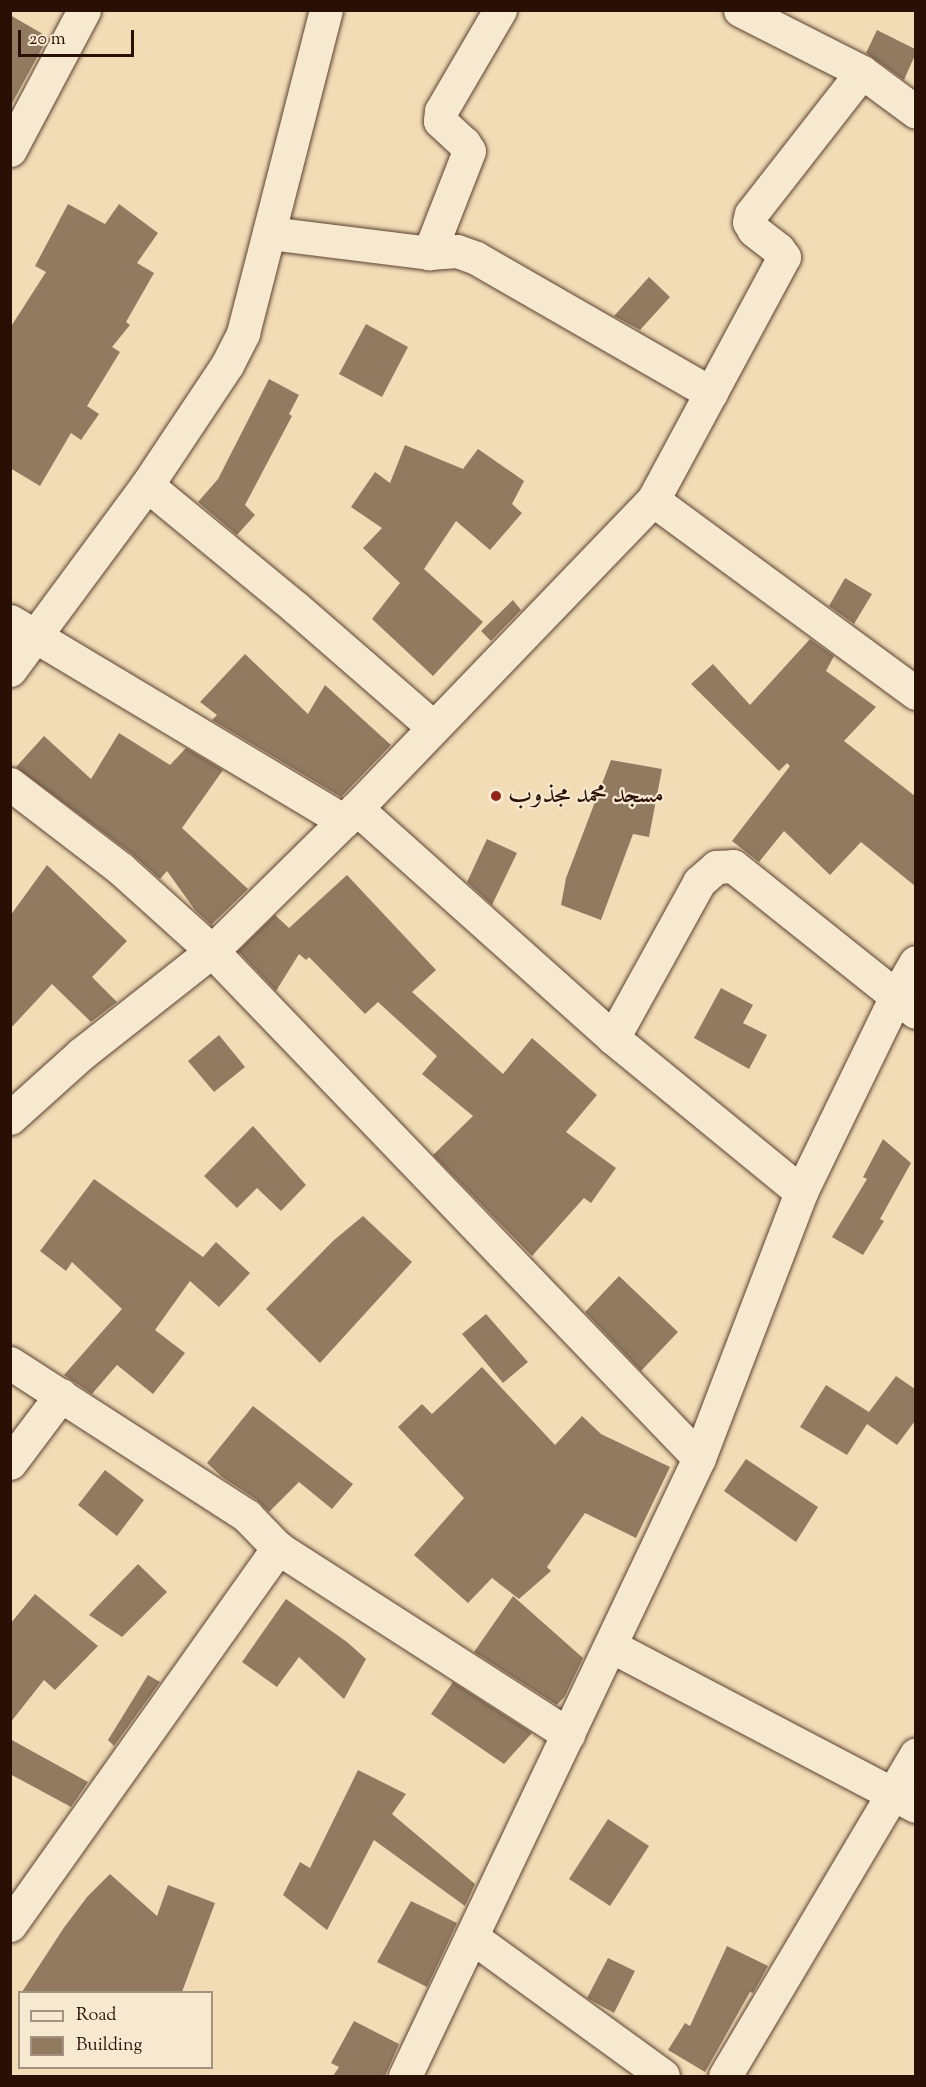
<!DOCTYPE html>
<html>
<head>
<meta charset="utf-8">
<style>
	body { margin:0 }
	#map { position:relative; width:926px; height:2087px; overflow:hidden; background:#f2dcb6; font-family:"Sorts Mill Goudy",Amiri,serif }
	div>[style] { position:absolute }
	.building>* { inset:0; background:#927a61 }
	.roads { filter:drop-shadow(0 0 2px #5c4231) drop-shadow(0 0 2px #5c4231) }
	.street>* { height:33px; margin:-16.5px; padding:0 16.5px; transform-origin:16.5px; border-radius:16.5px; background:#f7e8d0 }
	.dots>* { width:16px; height:16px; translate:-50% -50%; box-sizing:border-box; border:3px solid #f7e8d0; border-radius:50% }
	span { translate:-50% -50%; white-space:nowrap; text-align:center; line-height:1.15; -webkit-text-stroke:4.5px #f7e8d0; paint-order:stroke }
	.poi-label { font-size:26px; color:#2a0f05 }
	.left { translate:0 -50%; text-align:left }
	.frame { position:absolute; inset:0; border:12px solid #2a0f05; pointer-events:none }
	.legend { position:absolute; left:18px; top:1991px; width:195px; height:78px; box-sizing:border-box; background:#f7e8d0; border:2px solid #a5917f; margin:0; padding:8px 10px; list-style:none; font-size:18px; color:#2a0f05 }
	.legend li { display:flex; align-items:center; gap:12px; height:30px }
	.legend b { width:30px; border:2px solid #a5917f }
	.scale { position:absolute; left:18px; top:30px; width:116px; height:27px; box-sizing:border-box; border:3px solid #2a0f05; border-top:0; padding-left:8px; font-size:18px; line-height:21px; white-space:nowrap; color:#2a0f05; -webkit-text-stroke:4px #f7e8d0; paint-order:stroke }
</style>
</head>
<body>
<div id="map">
	<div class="building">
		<i style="clip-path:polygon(10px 15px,48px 37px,10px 107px)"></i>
		<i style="clip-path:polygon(877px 30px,915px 49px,915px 55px,904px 80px,866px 53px)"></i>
		<i style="clip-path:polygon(68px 204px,105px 224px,119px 204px,158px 233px,137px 263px,154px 273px,126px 322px,130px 325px,112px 347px,120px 352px,87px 406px,99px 414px,81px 440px,71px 433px,40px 486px,10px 468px,10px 328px,46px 272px,35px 266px)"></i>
		<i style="clip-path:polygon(649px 277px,670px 297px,640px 330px,614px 316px)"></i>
		<i style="clip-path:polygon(366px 324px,408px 347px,382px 397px,339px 374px)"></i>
		<i style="clip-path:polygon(269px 379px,299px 395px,289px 414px,292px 416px,245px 505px,255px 515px,237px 535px,198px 502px,218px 479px)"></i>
		<i style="clip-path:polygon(405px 445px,463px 469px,478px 449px,524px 481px,512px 504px,522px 513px,490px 550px,456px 521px,424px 569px,483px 622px,433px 676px,372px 619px,400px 583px,363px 548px,382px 528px,351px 507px,375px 472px,390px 483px)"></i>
		<i style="clip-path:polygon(845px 578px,872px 594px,854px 624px,829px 606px)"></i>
		<i style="clip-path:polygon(513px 600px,521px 610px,491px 641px,481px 631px)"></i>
		<i style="clip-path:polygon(810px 639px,834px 656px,826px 671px,876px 707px,844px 741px,915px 796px,915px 886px,861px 842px,830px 875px,784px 831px,759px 862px,732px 841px,790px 766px,787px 763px,779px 771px,691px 684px,713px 664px,750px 705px)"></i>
		<i style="clip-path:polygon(245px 654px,308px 714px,325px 685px,391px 745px,341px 797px,212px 720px,217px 715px,200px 702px)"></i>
		<i style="clip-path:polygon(119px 733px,170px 765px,186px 748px,223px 770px,182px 828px,248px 889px,211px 925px,195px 910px,167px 871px,160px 879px,132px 854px,16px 767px,44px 736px,91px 779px)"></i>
		<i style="clip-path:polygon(611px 760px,662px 769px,649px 837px,633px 834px,601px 920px,561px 905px,566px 878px)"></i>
		<i style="clip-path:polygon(487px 839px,517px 853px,492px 905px,467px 882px)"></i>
		<i style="clip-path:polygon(47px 865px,127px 941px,92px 977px,117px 1002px,91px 1022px,52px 984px,10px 1029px,10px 916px)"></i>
		<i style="clip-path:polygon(347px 875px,436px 970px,412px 992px,503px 1074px,532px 1038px,597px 1095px,566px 1132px,616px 1168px,591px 1203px,584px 1198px,532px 1256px,433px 1155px,473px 1116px,422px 1074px,437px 1056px,378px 1002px,365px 1014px,309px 957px,306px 960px,299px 954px,276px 991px,238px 951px,275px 915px,289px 928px)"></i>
		<i style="clip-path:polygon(721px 988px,753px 1005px,743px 1023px,767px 1035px,749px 1069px,694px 1038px)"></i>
		<i style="clip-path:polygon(219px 1035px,245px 1067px,214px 1092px,188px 1061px)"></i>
		<i style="clip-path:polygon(253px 1126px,306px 1185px,281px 1211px,257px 1188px,237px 1208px,204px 1176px)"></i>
		<i style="clip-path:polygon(883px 1139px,911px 1163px,880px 1219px,884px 1221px,863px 1255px,832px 1237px,867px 1179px,863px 1177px)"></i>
		<i style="clip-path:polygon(94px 1179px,203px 1257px,216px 1242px,250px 1273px,219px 1307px,190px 1281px,155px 1330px,185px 1353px,153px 1394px,117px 1365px,92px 1394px,64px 1375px,122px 1309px,72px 1262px,66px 1271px,40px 1251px)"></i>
		<i style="clip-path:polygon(363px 1216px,412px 1262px,320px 1363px,266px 1309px,333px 1241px)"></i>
		<i style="clip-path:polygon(619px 1276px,678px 1332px,641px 1371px,585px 1312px)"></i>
		<i style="clip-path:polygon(486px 1314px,528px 1362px,503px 1383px,462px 1334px)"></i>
		<i style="clip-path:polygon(482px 1367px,555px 1445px,582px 1416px,601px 1434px,670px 1467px,636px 1538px,585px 1513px,547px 1567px,551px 1571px,519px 1599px,492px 1578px,468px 1603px,414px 1555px,464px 1498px,398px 1427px,422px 1404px,432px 1414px)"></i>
		<i style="clip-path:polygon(896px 1376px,915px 1389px,915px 1421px,897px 1445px,867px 1424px,847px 1455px,800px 1427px,826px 1385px,869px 1412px)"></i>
		<i style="clip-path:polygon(253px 1406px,353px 1484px,332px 1509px,299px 1482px,269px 1512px,257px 1500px,222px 1477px,207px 1463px)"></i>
		<i style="clip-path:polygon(746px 1459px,818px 1507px,796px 1542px,724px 1491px)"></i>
		<i style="clip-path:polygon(105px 1470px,144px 1500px,117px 1536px,78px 1505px)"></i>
		<i style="clip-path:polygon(138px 1564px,167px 1592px,122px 1637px,89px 1615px)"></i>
		<i style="clip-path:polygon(35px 1594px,98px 1646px,55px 1690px,44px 1680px,10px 1723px,10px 1624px)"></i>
		<i style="clip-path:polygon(513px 1596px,583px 1658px,565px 1696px,557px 1705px,474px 1652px)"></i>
		<i style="clip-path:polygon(286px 1599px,347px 1642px,366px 1659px,344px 1699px,299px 1657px,277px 1687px,242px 1662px)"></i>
		<i style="clip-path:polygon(148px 1675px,160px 1682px,114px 1746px,108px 1740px)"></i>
		<i style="clip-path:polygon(453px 1682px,532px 1733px,504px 1764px,431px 1714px)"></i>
		<i style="clip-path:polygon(10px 1739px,88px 1782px,71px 1807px,10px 1774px)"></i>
		<i style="clip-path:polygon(358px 1770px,406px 1794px,392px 1814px,475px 1884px,465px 1906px,374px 1840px,327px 1930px,283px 1895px,300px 1862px,310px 1868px)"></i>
		<i style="clip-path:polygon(608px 1819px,649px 1846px,610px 1906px,569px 1879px)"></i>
		<i style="clip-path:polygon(110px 1874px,157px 1916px,168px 1885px,215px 1903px,182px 1992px,22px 1992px,63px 1929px,87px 1897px)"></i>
		<i style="clip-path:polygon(411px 1901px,457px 1923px,427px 1987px,377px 1962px)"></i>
		<i style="clip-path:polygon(727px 1946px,768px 1966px,753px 1993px,750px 1992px,705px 2072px,668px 2050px,685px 2023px,690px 2026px)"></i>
		<i style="clip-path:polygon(608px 1958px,635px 1971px,614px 2013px,587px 1998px)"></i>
		<i style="clip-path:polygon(354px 2021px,399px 2044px,385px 2076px,333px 2076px,339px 2067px,331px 2063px)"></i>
	</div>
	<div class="roads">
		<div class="street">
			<i style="left:500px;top:10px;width:117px;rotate:120.3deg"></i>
			<i style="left:441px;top:111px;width:10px;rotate:96deg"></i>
			<i style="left:440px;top:121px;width:33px;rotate:43deg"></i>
			<i style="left:464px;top:143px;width:9px;rotate:58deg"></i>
			<i style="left:469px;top:151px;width:110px;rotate:111.4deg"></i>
			<i style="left:429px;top:253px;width:28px;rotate:-4deg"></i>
			<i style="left:457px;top:251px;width:20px;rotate:20deg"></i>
			<i style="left:476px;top:258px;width:271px;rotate:29.9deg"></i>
			<i style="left:740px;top:10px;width:137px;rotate:26.9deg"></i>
			<i style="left:862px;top:72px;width:67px;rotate:36.5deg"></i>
			<i style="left:10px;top:150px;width:158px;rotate:-62.1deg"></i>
			<i style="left:269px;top:233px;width:161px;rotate:7.1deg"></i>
			<i style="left:147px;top:485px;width:192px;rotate:39.5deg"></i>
			<i style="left:295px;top:607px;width:183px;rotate:41deg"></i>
			<i style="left:653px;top:500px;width:326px;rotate:36.3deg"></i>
			<i style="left:10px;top:621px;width:389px;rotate:30.9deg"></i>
			<i style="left:10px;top:670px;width:230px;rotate:-53.5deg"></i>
			<i style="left:147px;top:485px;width:144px;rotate:-56.3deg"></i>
			<i style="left:227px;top:365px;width:36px;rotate:-63deg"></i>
			<i style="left:243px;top:333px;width:333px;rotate:-75.6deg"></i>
			<i style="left:10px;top:784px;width:140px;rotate:37.4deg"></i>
			<i style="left:121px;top:869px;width:122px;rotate:42deg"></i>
			<i style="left:212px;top:951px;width:703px;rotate:46.15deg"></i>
			<i style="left:356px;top:808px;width:345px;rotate:41.8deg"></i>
			<i style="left:613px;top:1038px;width:243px;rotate:39.3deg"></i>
			<i style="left:613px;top:1038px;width:178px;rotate:-61.1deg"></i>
			<i style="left:699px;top:882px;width:23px;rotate:-41deg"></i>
			<i style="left:716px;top:867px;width:17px;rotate:-3deg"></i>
			<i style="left:733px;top:866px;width:234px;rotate:38.6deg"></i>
			<i style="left:10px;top:1118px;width:96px;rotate:-42deg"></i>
			<i style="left:81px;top:1054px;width:167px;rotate:-38.2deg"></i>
			<i style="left:212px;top:951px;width:185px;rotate:-44.6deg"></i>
			<i style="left:344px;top:821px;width:446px;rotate:-46.1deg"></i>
			<i style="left:653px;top:500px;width:276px;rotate:-61.7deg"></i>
			<i style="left:784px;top:257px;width:10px;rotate:-127deg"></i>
			<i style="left:778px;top:249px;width:31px;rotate:-142deg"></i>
			<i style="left:754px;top:230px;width:9px;rotate:-122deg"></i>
			<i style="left:749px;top:222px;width:8px;rotate:-76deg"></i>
			<i style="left:751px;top:214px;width:180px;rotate:-52deg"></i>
			<i style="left:10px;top:1363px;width:282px;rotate:32.8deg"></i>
			<i style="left:247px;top:1516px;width:45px;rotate:45.9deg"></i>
			<i style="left:278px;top:1548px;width:345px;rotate:32.7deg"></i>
			<i style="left:10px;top:1463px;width:85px;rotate:-53.1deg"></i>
			<i style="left:611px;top:1646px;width:344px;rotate:27.7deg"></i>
			<i style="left:10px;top:1925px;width:463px;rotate:-54.6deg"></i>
			<i style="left:472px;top:1937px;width:236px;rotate:36deg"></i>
			<i style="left:405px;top:2076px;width:684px;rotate:-64.56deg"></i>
			<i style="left:699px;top:1458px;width:285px;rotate:-69deg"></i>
			<i style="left:801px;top:1192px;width:218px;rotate:-64.1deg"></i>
			<i style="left:896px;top:996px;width:39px;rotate:-60deg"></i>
			<i style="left:725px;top:2076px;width:374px;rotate:-59.3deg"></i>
		</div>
	</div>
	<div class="dots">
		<i style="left:496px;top:796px;background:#8f2418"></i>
	</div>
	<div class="poi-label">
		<span class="left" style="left:508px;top:796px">مسجد محمد مجذوب</span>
	</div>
	<div class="frame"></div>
	<ul class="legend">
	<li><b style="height:8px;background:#f7e8d0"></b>Road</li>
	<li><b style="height:16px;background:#927a61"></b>Building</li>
	</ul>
	<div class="scale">20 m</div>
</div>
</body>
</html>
